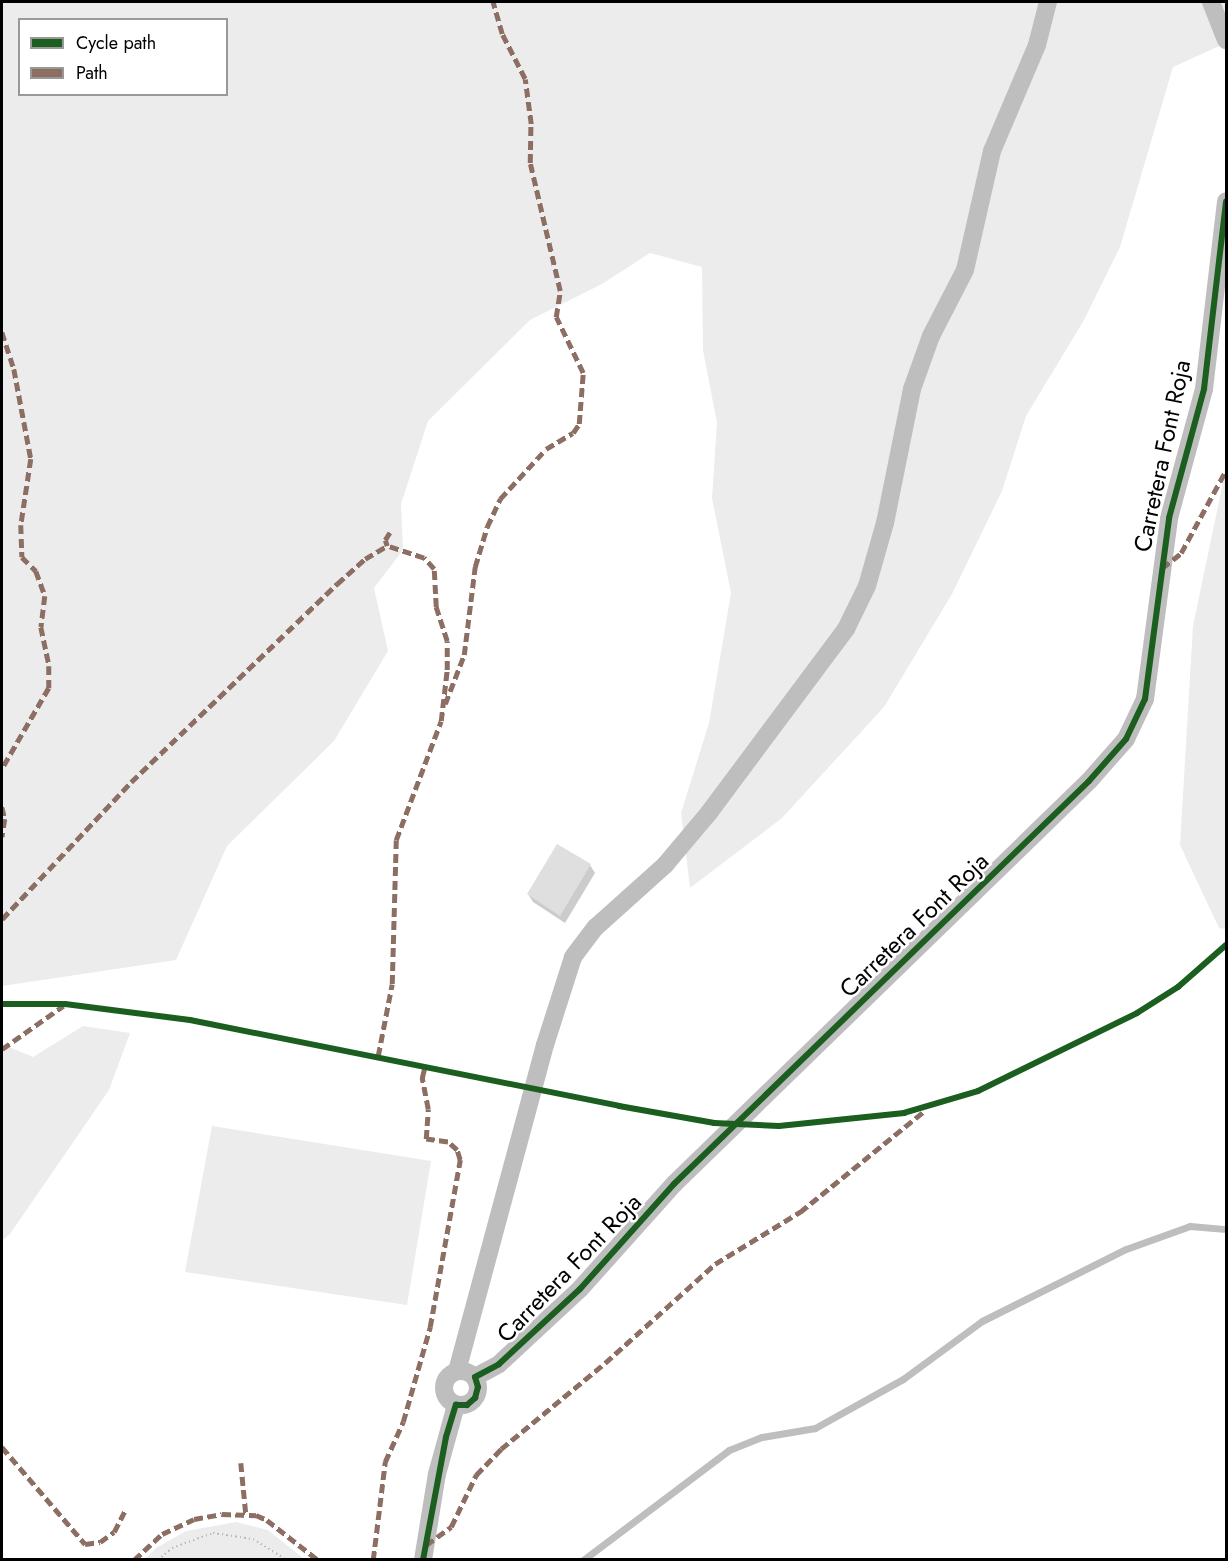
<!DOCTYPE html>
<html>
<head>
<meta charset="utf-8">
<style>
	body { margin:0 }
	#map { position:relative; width:1228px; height:1561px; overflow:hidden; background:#fff; font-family:Jost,sans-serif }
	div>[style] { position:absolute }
	.green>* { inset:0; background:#ececec }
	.shadow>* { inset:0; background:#0003 }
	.building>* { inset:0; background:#dfdfdf }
	.path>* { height:2px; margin-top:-1px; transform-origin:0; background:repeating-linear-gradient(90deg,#b9b9b9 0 1.5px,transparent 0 4.5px) }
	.service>* { height:7px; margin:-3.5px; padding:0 3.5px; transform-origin:3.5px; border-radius:3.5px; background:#bebebe }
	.tertiary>* { height:18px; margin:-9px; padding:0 9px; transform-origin:9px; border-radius:9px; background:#bebebe }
	.tertiary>.ring { margin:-9px; padding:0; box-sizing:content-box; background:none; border:18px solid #bebebe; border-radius:50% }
	.quiet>* { height:4.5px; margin-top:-2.25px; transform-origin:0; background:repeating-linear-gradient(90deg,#8d6e63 0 9px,transparent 0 13.5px) }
	.cycleway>* { height:6px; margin:-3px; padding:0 3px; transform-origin:3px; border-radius:3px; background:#1b5e20 }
	span { translate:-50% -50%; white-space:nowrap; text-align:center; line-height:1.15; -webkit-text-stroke:5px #fff; paint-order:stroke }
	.street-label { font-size:24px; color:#000 }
	.frame { position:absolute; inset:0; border:3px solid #000; pointer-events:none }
	.legend { position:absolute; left:18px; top:18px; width:210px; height:78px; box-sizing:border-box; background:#fff; border:2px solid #999; margin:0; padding:8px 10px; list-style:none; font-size:18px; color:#000 }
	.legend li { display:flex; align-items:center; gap:12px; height:30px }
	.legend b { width:30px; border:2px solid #999 }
</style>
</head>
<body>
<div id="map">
	<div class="green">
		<i style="clip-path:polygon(evenodd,2px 2px,1226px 2px,1226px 43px,1173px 67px,1120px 247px,1084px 320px,1026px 416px,1002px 491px,952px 594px,884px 707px,782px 818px,690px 888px,681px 813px,709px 723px,731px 593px,712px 498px,717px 423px,703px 350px,702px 267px,650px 253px,602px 284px,530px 320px,428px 421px,401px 504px,403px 550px,374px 588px,388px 651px,334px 741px,227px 846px,176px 960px,2px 986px,2px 2px,20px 20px,226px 20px,226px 94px,20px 94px,20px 20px)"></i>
		<i style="clip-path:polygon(1226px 468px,1226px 929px,1219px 928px,1180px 845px,1193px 626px)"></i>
		<i style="clip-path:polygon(83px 1026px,130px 1033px,109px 1090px,10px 1234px,2px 1241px,2px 1044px,33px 1057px)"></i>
		<i style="clip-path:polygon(212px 1126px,431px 1161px,407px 1305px,185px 1272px)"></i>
		<i style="clip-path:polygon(236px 1522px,268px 1530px,304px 1559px,145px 1559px,156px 1548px,186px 1531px)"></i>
	</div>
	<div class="shadow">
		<i style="clip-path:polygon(590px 865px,595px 873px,565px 923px,533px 902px,528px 894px)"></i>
	</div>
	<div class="building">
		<i style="clip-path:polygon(557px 844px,591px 864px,560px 916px,527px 894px)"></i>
	</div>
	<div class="path">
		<i style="left:158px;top:1560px;width:18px;rotate:-41deg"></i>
		<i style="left:172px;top:1548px;width:44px;rotate:-20.1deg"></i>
		<i style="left:213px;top:1533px;width:40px;rotate:8.5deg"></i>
		<i style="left:253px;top:1539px;width:40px;rotate:32deg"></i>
	</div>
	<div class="service">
		<i style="left:583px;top:1560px;width:183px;rotate:-37deg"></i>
		<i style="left:729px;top:1450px;width:35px;rotate:-22deg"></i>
		<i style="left:762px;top:1437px;width:54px;rotate:-9.6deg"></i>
		<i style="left:815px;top:1428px;width:101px;rotate:-29.1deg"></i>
		<i style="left:903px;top:1379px;width:98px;rotate:-36.3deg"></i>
		<i style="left:982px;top:1321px;width:161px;rotate:-26.6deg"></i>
		<i style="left:1126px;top:1249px;width:68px;rotate:-19.8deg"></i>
		<i style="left:1190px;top:1226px;width:36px;rotate:5deg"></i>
	</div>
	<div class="tertiary">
		<i style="left:1211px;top:2px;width:41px;rotate:68.5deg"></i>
		<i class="ring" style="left:444px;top:1371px;width:16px;height:16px"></i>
		<i style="left:457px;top:1371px;width:338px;rotate:-74.9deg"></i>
		<i style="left:545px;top:1045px;width:92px;rotate:-72.3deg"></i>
		<i style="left:573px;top:957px;width:38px;rotate:-53deg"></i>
		<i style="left:596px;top:927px;width:93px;rotate:-41.9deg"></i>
		<i style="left:665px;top:865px;width:67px;rotate:-49.9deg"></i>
		<i style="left:708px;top:814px;width:231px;rotate:-53.3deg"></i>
		<i style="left:846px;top:629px;width:48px;rotate:-64deg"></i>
		<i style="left:867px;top:586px;width:66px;rotate:-74.1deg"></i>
		<i style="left:885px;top:523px;width:137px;rotate:-78.6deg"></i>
		<i style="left:912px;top:389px;width:56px;rotate:-70.3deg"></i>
		<i style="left:931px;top:336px;width:74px;rotate:-62.7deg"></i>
		<i style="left:965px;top:270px;width:122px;rotate:-77.2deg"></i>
		<i style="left:992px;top:151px;width:115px;rotate:-67deg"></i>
		<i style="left:1037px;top:45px;width:44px;rotate:-75.7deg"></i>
		<i style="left:475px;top:1377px;width:27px;rotate:-28deg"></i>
		<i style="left:499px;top:1364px;width:110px;rotate:-42.8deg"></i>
		<i style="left:580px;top:1289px;width:141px;rotate:-48.2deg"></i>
		<i style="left:674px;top:1184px;width:578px;rotate:-44.16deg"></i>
		<i style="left:1089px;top:781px;width:56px;rotate:-48.6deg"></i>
		<i style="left:1126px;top:739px;width:44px;rotate:-64.6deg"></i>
		<i style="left:1145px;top:699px;width:183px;rotate:-82.4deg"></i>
		<i style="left:1169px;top:518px;width:134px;rotate:-74.8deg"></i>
		<i style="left:1204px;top:389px;width:189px;rotate:-83.3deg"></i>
		<i style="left:423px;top:1560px;width:87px;rotate:-80.8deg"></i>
		<i style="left:437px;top:1474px;width:72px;rotate:-74.6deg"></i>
	</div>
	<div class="quiet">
		<i style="left:2px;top:332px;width:39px;rotate:72deg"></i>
		<i style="left:14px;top:369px;width:92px;rotate:79.3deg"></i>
		<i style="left:31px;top:459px;width:67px;rotate:98.6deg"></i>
		<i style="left:21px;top:525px;width:32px;rotate:88deg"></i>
		<i style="left:22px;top:557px;width:20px;rotate:45deg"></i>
		<i style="left:36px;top:571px;width:27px;rotate:70deg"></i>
		<i style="left:45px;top:596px;width:31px;rotate:97deg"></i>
		<i style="left:41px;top:627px;width:40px;rotate:78deg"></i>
		<i style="left:49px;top:666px;width:22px;rotate:90deg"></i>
		<i style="left:49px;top:688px;width:94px;rotate:120.1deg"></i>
		<i style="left:1162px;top:568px;width:24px;rotate:-38deg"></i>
		<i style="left:1181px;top:553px;width:94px;rotate:-61.5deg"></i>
		<i style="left:445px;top:704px;width:53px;rotate:-68.8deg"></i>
		<i style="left:464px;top:655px;width:89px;rotate:-82.9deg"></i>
		<i style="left:475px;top:567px;width:42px;rotate:-73.3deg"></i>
		<i style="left:487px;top:527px;width:31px;rotate:-65deg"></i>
		<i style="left:500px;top:499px;width:68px;rotate:-47.4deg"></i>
		<i style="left:546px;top:449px;width:31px;rotate:-31deg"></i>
		<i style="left:573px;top:433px;width:11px;rotate:-56deg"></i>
		<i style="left:579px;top:424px;width:51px;rotate:-85.5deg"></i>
		<i style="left:583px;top:373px;width:62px;rotate:-115.7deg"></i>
		<i style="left:556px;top:317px;width:26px;rotate:-81deg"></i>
		<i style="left:560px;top:291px;width:131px;rotate:-103.2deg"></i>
		<i style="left:530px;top:163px;width:39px;rotate:-89deg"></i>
		<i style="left:531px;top:124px;width:45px;rotate:-97.6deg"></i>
		<i style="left:525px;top:79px;width:51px;rotate:-117.1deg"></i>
		<i style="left:502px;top:34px;width:33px;rotate:-106deg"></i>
		<i style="left:2px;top:807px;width:12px;rotate:76deg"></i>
		<i style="left:5px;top:819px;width:18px;rotate:99deg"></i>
		<i style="left:2px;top:919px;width:188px;rotate:-46.7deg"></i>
		<i style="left:131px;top:782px;width:286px;rotate:-43.9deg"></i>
		<i style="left:337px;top:584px;width:38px;rotate:-42deg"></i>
		<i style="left:365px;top:559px;width:26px;rotate:-31deg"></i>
		<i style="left:2px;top:1049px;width:75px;rotate:-35.2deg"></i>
		<i style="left:378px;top:1056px;width:73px;rotate:-79deg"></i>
		<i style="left:392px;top:984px;width:144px;rotate:-88.4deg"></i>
		<i style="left:396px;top:840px;width:127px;rotate:-69.3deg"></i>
		<i style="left:441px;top:721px;width:51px;rotate:-83.3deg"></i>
		<i style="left:447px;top:670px;width:29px;rotate:-90deg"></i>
		<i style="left:447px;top:641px;width:36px;rotate:-108deg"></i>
		<i style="left:436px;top:607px;width:38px;rotate:-93deg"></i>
		<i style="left:434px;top:569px;width:15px;rotate:-132deg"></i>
		<i style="left:424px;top:558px;width:39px;rotate:-162deg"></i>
		<i style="left:387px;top:546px;width:6px;rotate:-108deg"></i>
		<i style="left:385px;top:540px;width:9px;rotate:-58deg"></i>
		<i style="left:2px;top:1447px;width:128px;rotate:49.4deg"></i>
		<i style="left:85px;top:1544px;width:15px;rotate:-8deg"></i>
		<i style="left:100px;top:1542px;width:17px;rotate:-36deg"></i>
		<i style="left:114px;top:1532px;width:25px;rotate:-63deg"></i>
		<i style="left:241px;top:1463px;width:51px;rotate:84.4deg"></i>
		<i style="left:426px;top:1545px;width:31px;rotate:-36deg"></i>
		<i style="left:451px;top:1527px;width:58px;rotate:-64.3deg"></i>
		<i style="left:476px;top:1475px;width:36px;rotate:-46deg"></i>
		<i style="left:501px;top:1449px;width:135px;rotate:-39.6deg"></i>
		<i style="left:605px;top:1363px;width:148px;rotate:-42deg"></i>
		<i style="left:715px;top:1264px;width:100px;rotate:-31.5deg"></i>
		<i style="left:800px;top:1212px;width:159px;rotate:-39.1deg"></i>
		<i style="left:134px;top:1560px;width:38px;rotate:-43deg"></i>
		<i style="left:162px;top:1534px;width:35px;rotate:-25deg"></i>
		<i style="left:194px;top:1519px;width:28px;rotate:-10deg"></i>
		<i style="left:222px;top:1514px;width:34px;rotate:2deg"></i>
		<i style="left:256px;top:1515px;width:12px;rotate:24deg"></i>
		<i style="left:267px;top:1520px;width:65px;rotate:38.1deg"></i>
		<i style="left:373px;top:1560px;width:99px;rotate:-83deg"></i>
		<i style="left:385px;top:1462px;width:44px;rotate:-65.8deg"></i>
		<i style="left:403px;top:1422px;width:99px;rotate:-74.1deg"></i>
		<i style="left:430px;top:1327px;width:170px;rotate:-79.8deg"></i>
		<i style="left:460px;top:1160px;width:10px;rotate:-107deg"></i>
		<i style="left:457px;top:1150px;width:12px;rotate:-138deg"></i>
		<i style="left:448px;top:1142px;width:22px;rotate:-172deg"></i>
		<i style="left:426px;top:1139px;width:30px;rotate:-86deg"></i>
		<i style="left:428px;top:1109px;width:32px;rotate:-101deg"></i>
		<i style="left:422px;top:1078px;width:12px;rotate:-76deg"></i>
	</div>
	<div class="cycleway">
		<i style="left:2px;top:1004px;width:63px"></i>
		<i style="left:65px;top:1004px;width:126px;rotate:7.3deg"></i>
		<i style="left:190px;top:1020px;width:438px;rotate:11.3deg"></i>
		<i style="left:619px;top:1106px;width:97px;rotate:10.1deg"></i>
		<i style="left:714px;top:1123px;width:65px;rotate:2.6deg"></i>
		<i style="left:779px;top:1126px;width:126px;rotate:-5.9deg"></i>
		<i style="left:904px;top:1113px;width:77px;rotate:-16.6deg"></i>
		<i style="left:978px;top:1091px;width:177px;rotate:-26.1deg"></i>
		<i style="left:1137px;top:1013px;width:49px;rotate:-32.4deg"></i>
		<i style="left:1178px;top:987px;width:64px;rotate:-41.2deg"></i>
		<i style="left:423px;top:1560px;width:125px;rotate:-79.4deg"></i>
		<i style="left:446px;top:1437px;width:34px;rotate:-73deg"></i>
		<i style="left:456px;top:1405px;width:11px"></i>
		<i style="left:467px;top:1405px;width:11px;rotate:-41deg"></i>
		<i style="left:475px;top:1398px;width:11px;rotate:-75deg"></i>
		<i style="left:478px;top:1387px;width:10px;rotate:-107deg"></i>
		<i style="left:475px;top:1377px;width:27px;rotate:-28deg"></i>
		<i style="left:499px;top:1364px;width:110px;rotate:-42.8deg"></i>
		<i style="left:580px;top:1289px;width:141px;rotate:-48.2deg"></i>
		<i style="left:674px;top:1184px;width:578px;rotate:-44.16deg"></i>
		<i style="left:1089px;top:781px;width:56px;rotate:-48.6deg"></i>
		<i style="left:1126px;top:739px;width:44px;rotate:-64.6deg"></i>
		<i style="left:1145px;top:699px;width:183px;rotate:-82.4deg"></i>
		<i style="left:1169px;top:518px;width:134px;rotate:-74.8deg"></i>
		<i style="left:1204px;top:389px;width:189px;rotate:-83.3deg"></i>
	</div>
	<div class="street-label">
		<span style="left:1162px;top:456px;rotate:-78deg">Carretera Font Roja</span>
		<span style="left:914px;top:925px;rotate:-44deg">Carretera Font Roja</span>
		<span style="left:569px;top:1268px;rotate:-46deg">Carretera Font Roja</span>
	</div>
	<div class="frame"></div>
	<ul class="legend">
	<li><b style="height:8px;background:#1b5e20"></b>Cycle path</li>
	<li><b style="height:8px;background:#8d6e63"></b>Path</li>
	</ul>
</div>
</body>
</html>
